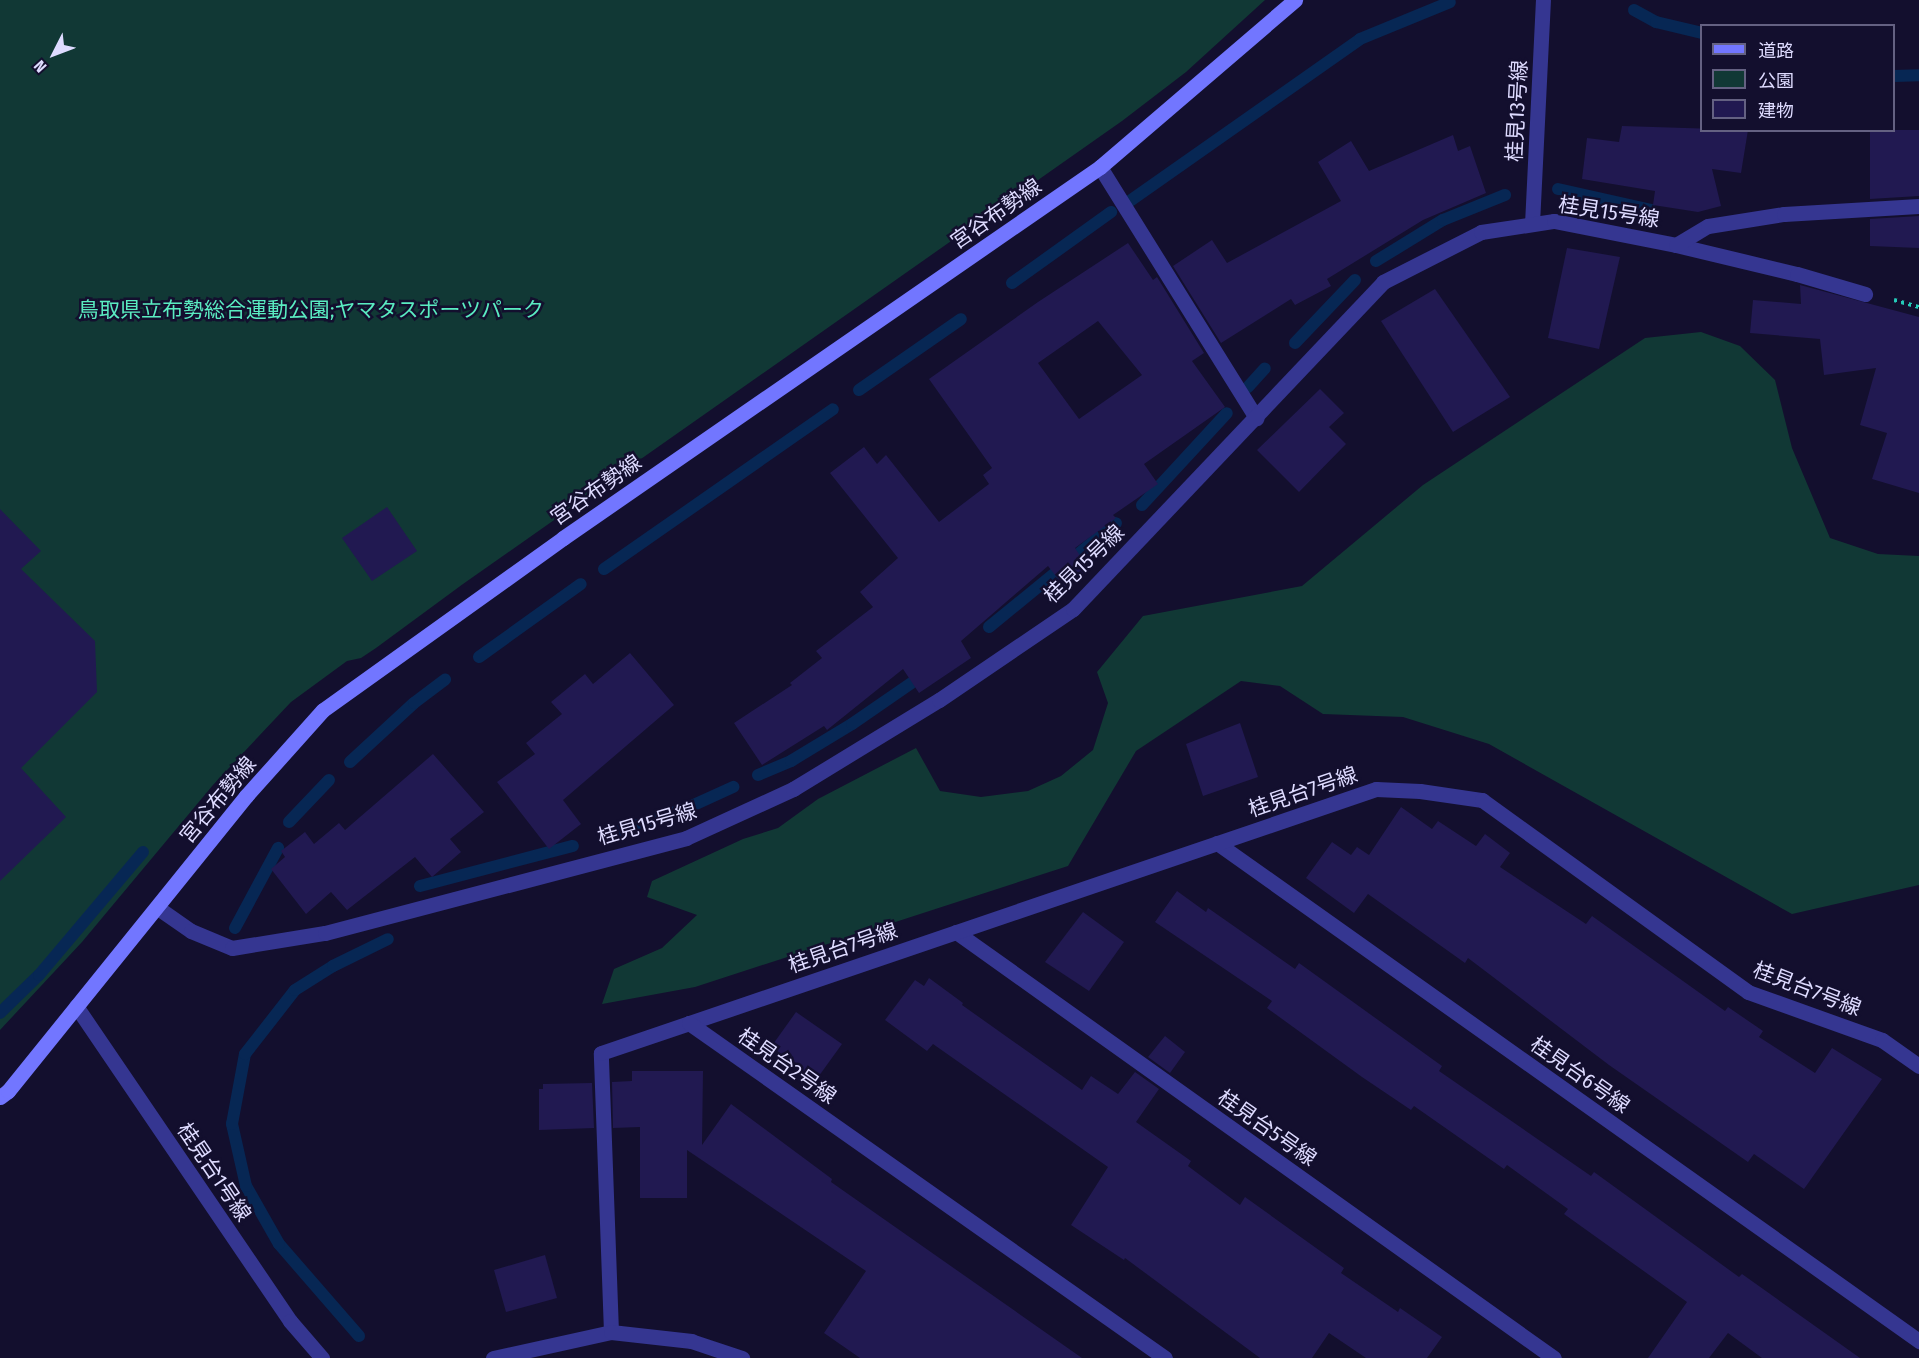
<!DOCTYPE html>
<html>
<head>
<meta charset="utf-8">
<style>
	body { margin:0 }
	#map { position:relative; width:1919px; height:1358px; overflow:hidden; background:#130f2e; font-family:"Fira Sans Condensed","Noto Sans JP",sans-serif }
	div>[style] { position:absolute }
	.green>* { inset:0; background:#113835 }
	.stream>* { height:12px; margin:-6px; padding:0 6px; transform-origin:6px; border-radius:6px; background:#072754 }
	.building>* { inset:0; background:#211951 }
	.path>* { height:4px; margin-top:-2px; transform-origin:0; background:repeating-linear-gradient(90deg,#24cbb8 0 3px,transparent 0 7.5px) }
	.street>* { height:15px; margin:-7.5px; padding:0 7.5px; transform-origin:7.5px; border-radius:7.5px; background:#353691 }
	.secondary>* { height:15px; margin:-7.5px; padding:0 7.5px; transform-origin:7.5px; border-radius:7.5px; background:#7276ff }
	span { translate:-50% -50%; white-space:nowrap; text-align:center; line-height:1.15; -webkit-text-stroke:5px #130f2e; paint-order:stroke }
	.street-label { font-size:21px; color:#dedbff }
	.park-label { font-size:21px; color:#5aecc1 }
	.legend { position:absolute; left:1700px; top:24px; width:195px; height:108px; box-sizing:border-box; background:#130f2e; border:2px solid #646182; margin:0; padding:8px 10px; list-style:none; font-size:18px; color:#dedbff }
	.legend li { display:flex; align-items:center; gap:12px; height:30px }
	.legend b { width:30px; border:2px solid #646182 }
	.north { position:absolute; left:24px; top:24px; width:60px; height:60px; -webkit-text-stroke:4px #130f2e; paint-order:stroke; rotate:228deg; font-size:16px; font-weight:700; line-height:24px; text-align:center; color:#dedbff }
	.north::after { content:''; display:block; margin:auto; width:21px; height:27px; background:#dedbff; clip-path:polygon(50% 0,100% 100%,50% 72%,0 100%) }
</style>
</head>
<body>
<div id="map">
	<div class="green">
		<i style="clip-path:polygon(0 0,1265px 0,1186px 72px,1122px 121px,463px 584px,376px 648px,361px 658px,347px 661px,291px 702px,213px 785px,82px 942px,0 1030px)"></i>
		<i style="clip-path:polygon(1701px 332px,1740px 346px,1775px 380px,1792px 448px,1830px 538px,1878px 554px,1919px 556px,1919px 885px,1792px 914px,1489px 744px,1403px 717px,1323px 714px,1280px 686px,1241px 681px,1136px 751px,1068px 866px,695px 987px,602px 1004px,614px 969px,662px 948px,697px 915px,647px 897px,652px 881px,743px 839px,778px 828px,818px 799px,916px 748px,940px 791px,981px 797px,1028px 791px,1061px 776px,1093px 750px,1108px 703px,1097px 672px,1143px 616px,1302px 586px,1423px 485px,1645px 338px)"></i>
	</div>
	<div class="stream">
		<i style="left:1634px;top:10px;width:25px;rotate:29deg"></i>
		<i style="left:1656px;top:22px;width:47px;rotate:13.4deg"></i>
		<i style="left:1894px;top:76px;width:25px;rotate:-2deg"></i>
		<i style="left:1558px;top:189px;width:95px;rotate:12.7deg"></i>
		<i style="left:1127px;top:203px;width:285px;rotate:-35.1deg"></i>
		<i style="left:1360px;top:39px;width:97px;rotate:-22.3deg"></i>
		<i style="left:1376px;top:261px;width:79px;rotate:-31.5deg"></i>
		<i style="left:1443px;top:220px;width:67px;rotate:-22deg"></i>
		<i style="left:1012px;top:283px;width:122px;rotate:-35.6deg"></i>
		<i style="left:1295px;top:343px;width:87px;rotate:-46.4deg"></i>
		<i style="left:1248px;top:387px;width:25px;rotate:-48deg"></i>
		<i style="left:859px;top:390px;width:124px;rotate:-34.8deg"></i>
		<i style="left:1142px;top:505px;width:125px;rotate:-47.3deg"></i>
		<i style="left:604px;top:569px;width:279px;rotate:-34.9deg"></i>
		<i style="left:989px;top:627px;width:164px;rotate:-39.3deg"></i>
		<i style="left:479px;top:657px;width:125px;rotate:-35.6deg"></i>
		<i style="left:350px;top:762px;width:87px;rotate:-42.7deg"></i>
		<i style="left:414px;top:703px;width:39px;rotate:-37deg"></i>
		<i style="left:758px;top:775px;width:36px;rotate:-23deg"></i>
		<i style="left:791px;top:761px;width:71px;rotate:-31.2deg"></i>
		<i style="left:852px;top:724px;width:90px;rotate:-34.6deg"></i>
		<i style="left:289px;top:822px;width:58px;rotate:-46.4deg"></i>
		<i style="left:609px;top:835px;width:83px;rotate:-19.1deg"></i>
		<i style="left:687px;top:808px;width:51px;rotate:-24.5deg"></i>
		<i style="left:420px;top:886px;width:158px;rotate:-14.7deg"></i>
		<i style="left:235px;top:928px;width:91px;rotate:-61.7deg"></i>
		<i style="left:0;top:1013px;width:54px;rotate:-44.3deg"></i>
		<i style="left:39px;top:975px;width:161px;rotate:-49.8deg"></i>
		<i style="left:359px;top:1336px;width:122px;rotate:-131deg"></i>
		<i style="left:279px;top:1244px;width:67px;rotate:-119.6deg"></i>
		<i style="left:246px;top:1186px;width:64px;rotate:-102.7deg"></i>
		<i style="left:232px;top:1124px;width:71px;rotate:-79.5deg"></i>
		<i style="left:245px;top:1054px;width:81px;rotate:-52deg"></i>
		<i style="left:295px;top:990px;width:45px;rotate:-32.3deg"></i>
		<i style="left:333px;top:966px;width:61px;rotate:-26.1deg"></i>
	</div>
	<div class="building">
		<i style="clip-path:polygon(1622px 126px,1748px 130px,1741px 173px,1712px 169px,1721px 206px,1698px 212px,1653px 205px,1655px 191px,1582px 179px,1587px 138px,1619px 142px)"></i>
		<i style="clip-path:polygon(1870px 130px,1919px 130px,1919px 196px,1870px 199px)"></i>
		<i style="clip-path:polygon(1453px 135px,1458px 151px,1470px 146px,1486px 193px,1423px 220px,1327px 279px,1331px 286px,1295px 305px,1291px 299px,1221px 343px,1173px 266px,1212px 240px,1227px 263px,1341px 201px,1318px 162px,1351px 141px,1369px 171px)"></i>
		<i style="clip-path:polygon(1919px 216px,1919px 248px,1870px 246px,1870px 219px)"></i>
		<i style="clip-path:polygon(evenodd,1128px 243px,1153px 280px,1157px 277px,1204px 353px,1192px 361px,1225px 407px,1144px 464px,1158px 484px,1113px 515px,1116px 518px,1075px 548px,1089px 569px,1065px 588px,1048px 566px,961px 641px,971px 658px,919px 693px,903px 669px,827px 730px,824px 726px,762px 765px,734px 723px,792px 685px,790px 683px,822px 658px,816px 651px,873px 607px,860px 592px,898px 558px,830px 473px,864px 447px,877px 464px,886px 455px,939px 522px,989px 484px,983px 475px,992px 468px,929px 379px,1038px 302px,1128px 243px,1098px 321px,1142px 375px,1079px 419px,1038px 363px,1098px 321px)"></i>
		<i style="clip-path:polygon(1567px 248px,1620px 257px,1599px 349px,1548px 338px)"></i>
		<i style="clip-path:polygon(1800px 285px,1919px 317px,1919px 493px,1872px 479px,1887px 433px,1860px 425px,1876px 368px,1824px 375px,1820px 339px,1750px 333px,1753px 300px,1801px 304px)"></i>
		<i style="clip-path:polygon(1435px 289px,1510px 397px,1453px 432px,1381px 321px)"></i>
		<i style="clip-path:polygon(1320px 389px,1344px 413px,1329px 427px,1346px 444px,1299px 492px,1257px 450px)"></i>
		<i style="clip-path:polygon(387px 507px,417px 551px,372px 581px,342px 538px)"></i>
		<i style="clip-path:polygon(0 509px,41px 551px,21px 569px,95px 641px,97px 692px,21px 768px,66px 817px,0 881px)"></i>
		<i style="clip-path:polygon(630px 653px,674px 705px,563px 800px,581px 824px,549px 849px,497px 782px,535px 754px,526px 743px,562px 714px,551px 702px,585px 674px,593px 684px)"></i>
		<i style="clip-path:polygon(1240px 723px,1258px 777px,1203px 796px,1186px 744px)"></i>
		<i style="clip-path:polygon(433px 754px,484px 812px,450px 839px,461px 852px,432px 877px,415px 857px,347px 910px,331px 892px,306px 914px,271px 869px,285px 857px,281px 851px,305px 832px,314px 844px,339px 823px,345px 830px)"></i>
		<i style="clip-path:polygon(1401px 807px,1432px 829px,1438px 821px,1476px 846px,1485px 834px,1510px 853px,1500px 867px,1586px 924px,1592px 916px,1725px 1011px,1728px 1007px,1763px 1031px,1759px 1037px,1815px 1073px,1832px 1048px,1882px 1079px,1804px 1189px,1754px 1154px,1748px 1162px,1609px 1065px,1468px 958px,1465px 963px,1368px 894px,1354px 913px,1306px 878px,1332px 842px,1351px 855px,1357px 847px,1369px 855px)"></i>
		<i style="clip-path:polygon(1177px 891px,1206px 912px,1208px 908px,1295px 969px,1299px 963px,1442px 1066px,1439px 1071px,1591px 1176px,1594px 1172px,1739px 1277px,1742px 1274px,1860px 1358px,1762px 1358px,1728px 1333px,1709px 1358px,1648px 1358px,1687px 1302px,1564px 1214px,1568px 1209px,1507px 1165px,1504px 1169px,1414px 1106px,1411px 1110px,1362px 1077px,1267px 1008px,1272px 1001px,1155px 922px)"></i>
		<i style="clip-path:polygon(1083px 912px,1124px 942px,1089px 991px,1045px 962px)"></i>
		<i style="clip-path:polygon(929px 978px,963px 1003px,962px 1005px,1082px 1090px,1091px 1076px,1118px 1094px,1135px 1072px,1159px 1089px,1136px 1122px,1191px 1161px,1188px 1166px,1240px 1205px,1245px 1197px,1344px 1268px,1341px 1273px,1398px 1312px,1400px 1308px,1442px 1337px,1427px 1358px,1366px 1358px,1329px 1333px,1312px 1358px,1260px 1358px,1125px 1258px,1124px 1260px,1071px 1225px,1108px 1167px,933px 1044px,927px 1051px,885px 1020px,915px 980px,924px 986px)"></i>
		<i style="clip-path:polygon(796px 1012px,842px 1044px,816px 1080px,771px 1047px)"></i>
		<i style="clip-path:polygon(1165px 1036px,1185px 1052px,1170px 1073px,1148px 1057px)"></i>
		<i style="clip-path:polygon(632px 1071px,703px 1071px,702px 1145px,731px 1104px,832px 1179px,831px 1182px,1082px 1358px,860px 1358px,824px 1333px,866px 1271px,687px 1150px,687px 1198px,640px 1198px,640px 1127px,613px 1128px,612px 1082px,632px 1081px)"></i>
		<i style="clip-path:polygon(592px 1083px,594px 1128px,539px 1130px,539px 1089px,543px 1089px,543px 1084px)"></i>
		<i style="clip-path:polygon(545px 1255px,557px 1298px,506px 1312px,494px 1270px)"></i>
	</div>
	<div class="path">
		<i style="left:1894px;top:300px;width:26px;rotate:16deg"></i>
	</div>
	<div class="street">
		<i style="left:1100px;top:167px;width:296px;rotate:58.1deg"></i>
		<i style="left:1532px;top:224px;width:224px;rotate:-87.2deg"></i>
		<i style="left:1676px;top:245px;width:124px;rotate:13.5deg"></i>
		<i style="left:1797px;top:274px;width:71px;rotate:16.4deg"></i>
		<i style="left:1217px;top:843px;width:861px;rotate:35.35deg"></i>
		<i style="left:158px;top:908px;width:40px;rotate:34.9deg"></i>
		<i style="left:191px;top:931px;width:44px;rotate:22.5deg"></i>
		<i style="left:232px;top:948px;width:94px;rotate:-9.2deg"></i>
		<i style="left:325px;top:933px;width:373px;rotate:-14.7deg"></i>
		<i style="left:686px;top:838px;width:118px;rotate:-24.6deg"></i>
		<i style="left:793px;top:789px;width:171px;rotate:-31.4deg"></i>
		<i style="left:939px;top:700px;width:162px;rotate:-34.2deg"></i>
		<i style="left:1073px;top:609px;width:451px;rotate:-46.5deg"></i>
		<i style="left:1383px;top:282px;width:110px;rotate:-27deg"></i>
		<i style="left:1481px;top:232px;width:74px;rotate:-8.6deg"></i>
		<i style="left:1554px;top:221px;width:124px;rotate:11.1deg"></i>
		<i style="left:1676px;top:245px;width:37px;rotate:-31deg"></i>
		<i style="left:1708px;top:226px;width:77px;rotate:-9deg"></i>
		<i style="left:1784px;top:214px;width:135px;rotate:-3.4deg"></i>
		<i style="left:956px;top:932px;width:734px;rotate:35.47deg"></i>
		<i style="left:76px;top:1006px;width:381px;rotate:55.8deg"></i>
		<i style="left:290px;top:1321px;width:49px;rotate:49.1deg"></i>
		<i style="left:689px;top:1023px;width:726px;rotate:-18.81deg"></i>
		<i style="left:1376px;top:789px;width:44px;rotate:2.6deg"></i>
		<i style="left:1420px;top:791px;width:63px;rotate:8.3deg"></i>
		<i style="left:1482px;top:800px;width:328px;rotate:35.8deg"></i>
		<i style="left:1748px;top:992px;width:142px;rotate:19.7deg"></i>
		<i style="left:1882px;top:1040px;width:45px;rotate:35.1deg"></i>
		<i style="left:611px;top:1332px;width:279px;rotate:-92.1deg"></i>
		<i style="left:601px;top:1053px;width:93px;rotate:-18.8deg"></i>
		<i style="left:689px;top:1023px;width:582px;rotate:35.14deg"></i>
		<i style="left:493px;top:1358px;width:121px;rotate:-12.4deg"></i>
		<i style="left:611px;top:1332px;width:81px;rotate:6.4deg"></i>
		<i style="left:691px;top:1341px;width:54px;rotate:18.4deg"></i>
	</div>
	<div class="secondary">
		<i style="left:0;top:1097px;width:10px;rotate:-37deg"></i>
		<i style="left:8px;top:1091px;width:379px;rotate:-51.1deg"></i>
		<i style="left:246px;top:796px;width:115px;rotate:-48.2deg"></i>
		<i style="left:323px;top:710px;width:295px;rotate:-35.6deg"></i>
		<i style="left:563px;top:538px;width:653px;rotate:-34.64deg"></i>
		<i style="left:1100px;top:167px;width:257px;rotate:-40.6deg"></i>
	</div>
	<div class="street-label">
		<span style="left:1517px;top:111px;rotate:-87deg">桂見13号線</span>
		<span style="left:1609px;top:212px;rotate:9deg">桂見15号線</span>
		<span style="left:996px;top:214px;rotate:-35deg">宮谷布勢線</span>
		<span style="left:596px;top:490px;rotate:-35deg">宮谷布勢線</span>
		<span style="left:1084px;top:564px;rotate:-44deg">桂見15号線</span>
		<span style="left:1303px;top:792px;rotate:-19deg">桂見台7号線</span>
		<span style="left:218px;top:800px;rotate:-50deg">宮谷布勢線</span>
		<span style="left:647px;top:824px;rotate:-16deg">桂見15号線</span>
		<span style="left:843px;top:948px;rotate:-19deg">桂見台7号線</span>
		<span style="left:1807px;top:989px;rotate:21deg">桂見台7号線</span>
		<span style="left:787px;top:1066px;rotate:35deg">桂見台2号線</span>
		<span style="left:1580px;top:1075px;rotate:35deg">桂見台6号線</span>
		<span style="left:1267px;top:1128px;rotate:35deg">桂見台5号線</span>
		<span style="left:214px;top:1172px;rotate:56deg">桂見台1号線</span>
	</div>
	<div class="park-label">
		<span style="left:311px;top:310px">鳥取県立布勢総合運動公園;ヤマタスポーツパーク</span>
	</div>
	<ul class="legend">
	<li><b style="height:8px;background:#7276ff"></b>道路</li>
	<li><b style="height:16px;background:#113835"></b>公園</li>
	<li><b style="height:16px;background:#211951"></b>建物</li>
	</ul>
	<div class="north">N</div>
</div>
</body>
</html>
